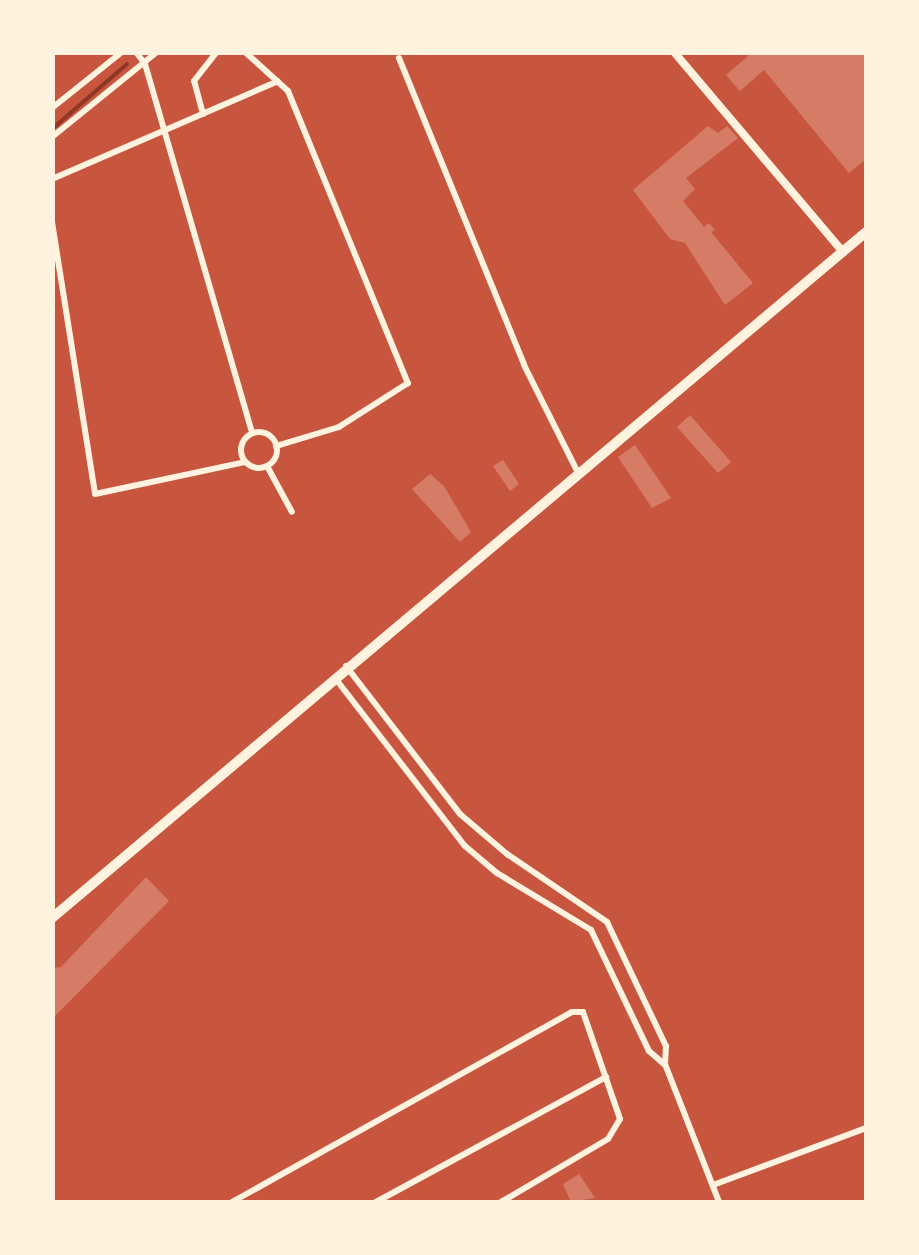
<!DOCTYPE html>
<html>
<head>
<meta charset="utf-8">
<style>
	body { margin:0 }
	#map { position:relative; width:919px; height:1255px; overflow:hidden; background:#c8553d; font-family:Merriweather,serif }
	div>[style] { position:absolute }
	.stream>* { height:4px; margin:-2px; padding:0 2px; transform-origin:2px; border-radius:2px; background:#8f3625 }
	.building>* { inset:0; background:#d67c66 }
	.minor>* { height:6px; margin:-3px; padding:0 3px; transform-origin:3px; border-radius:3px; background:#fff3e0 }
	.minor>.ring { margin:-3px; padding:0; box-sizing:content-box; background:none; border:6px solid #fff3e0; border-radius:50% }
	.tertiary>* { height:8px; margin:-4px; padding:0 4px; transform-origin:4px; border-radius:4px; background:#fff3e0 }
	.primary>* { height:10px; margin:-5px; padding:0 5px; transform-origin:5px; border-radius:5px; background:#fff3e0 }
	span { translate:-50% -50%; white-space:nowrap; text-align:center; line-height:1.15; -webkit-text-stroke:8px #fff3e0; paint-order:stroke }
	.frame { position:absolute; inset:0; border:55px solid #fff3e0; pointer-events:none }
</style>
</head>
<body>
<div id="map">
	<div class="stream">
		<i style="left:52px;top:129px;width:99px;rotate:-40.9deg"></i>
	</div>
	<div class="building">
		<i style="clip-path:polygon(744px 52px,866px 52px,866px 159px,849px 173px,764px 70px,740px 91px,726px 75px,748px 56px)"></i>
		<i style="clip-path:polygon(708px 126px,718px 133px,727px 126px,738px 138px,686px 178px,695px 189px,683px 201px,704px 227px,709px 223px,715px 230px,711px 232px,753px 283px,725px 305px,685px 243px,670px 239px,633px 190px)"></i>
		<i style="clip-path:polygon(690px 415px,731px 462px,718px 473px,677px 427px)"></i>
		<i style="clip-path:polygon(635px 445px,671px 498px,652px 508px,618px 457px)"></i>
		<i style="clip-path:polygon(503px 460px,519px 484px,510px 491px,493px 466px)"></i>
		<i style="clip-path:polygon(430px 474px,444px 486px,471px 532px,460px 542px,412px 489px)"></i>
		<i style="clip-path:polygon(146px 877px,169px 901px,52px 1019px,52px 968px,61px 967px)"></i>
		<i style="clip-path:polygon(579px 1174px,595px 1198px,571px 1202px,563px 1184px)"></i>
	</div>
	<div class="minor">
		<i style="left:136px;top:52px;width:15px;rotate:53deg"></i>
		<i style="left:145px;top:64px;width:384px;rotate:73.8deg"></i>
		<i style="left:245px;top:52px;width:58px;rotate:42.2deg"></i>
		<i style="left:288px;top:91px;width:316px;rotate:67.7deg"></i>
		<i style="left:408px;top:383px;width:82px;rotate:147.5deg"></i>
		<i style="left:339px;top:427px;width:66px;rotate:163.2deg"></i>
		<i style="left:399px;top:58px;width:331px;rotate:67.8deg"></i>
		<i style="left:524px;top:365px;width:121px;rotate:63.4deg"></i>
		<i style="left:52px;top:108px;width:90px;rotate:-38.7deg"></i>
		<i style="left:203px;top:114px;width:34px;rotate:-105deg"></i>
		<i style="left:194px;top:81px;width:37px;rotate:-52deg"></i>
		<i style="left:52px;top:137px;width:135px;rotate:-39deg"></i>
		<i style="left:52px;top:179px;width:246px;rotate:-23.4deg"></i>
		<i style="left:52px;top:222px;width:275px;rotate:81deg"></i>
		<i style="left:95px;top:494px;width:153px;rotate:-12deg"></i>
		<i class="ring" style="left:241px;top:432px;width:30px;height:30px"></i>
		<i style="left:267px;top:466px;width:52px;rotate:61.5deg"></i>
		<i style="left:346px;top:666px;width:187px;rotate:52.4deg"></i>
		<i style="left:460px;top:814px;width:62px;rotate:40.4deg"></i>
		<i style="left:507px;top:854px;width:121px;rotate:34.2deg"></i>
		<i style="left:607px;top:922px;width:137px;rotate:64.6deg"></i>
		<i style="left:666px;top:1046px;width:18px;rotate:93deg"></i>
		<i style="left:665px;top:1064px;width:148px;rotate:68.6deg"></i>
		<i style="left:335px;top:678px;width:212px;rotate:52.3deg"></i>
		<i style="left:465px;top:846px;width:42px;rotate:40.2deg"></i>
		<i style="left:497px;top:873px;width:110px;rotate:31.2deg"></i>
		<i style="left:591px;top:930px;width:134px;rotate:64.4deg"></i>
		<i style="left:649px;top:1051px;width:20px;rotate:41deg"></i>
		<i style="left:713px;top:1185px;width:163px;rotate:-20.4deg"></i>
		<i style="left:232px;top:1202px;width:389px;rotate:-29.2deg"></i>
		<i style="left:572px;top:1012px;width:11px"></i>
		<i style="left:583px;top:1012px;width:113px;rotate:70.9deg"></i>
		<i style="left:620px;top:1119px;width:23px;rotate:121deg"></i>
		<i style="left:608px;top:1139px;width:124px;rotate:149.5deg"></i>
		<i style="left:376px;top:1202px;width:262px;rotate:-28.5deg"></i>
	</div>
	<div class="tertiary">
		<i style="left:674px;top:52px;width:262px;rotate:49.8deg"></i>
	</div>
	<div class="primary">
		<i style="left:52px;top:918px;width:1065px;rotate:-40.12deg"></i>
	</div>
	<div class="frame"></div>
</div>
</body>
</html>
